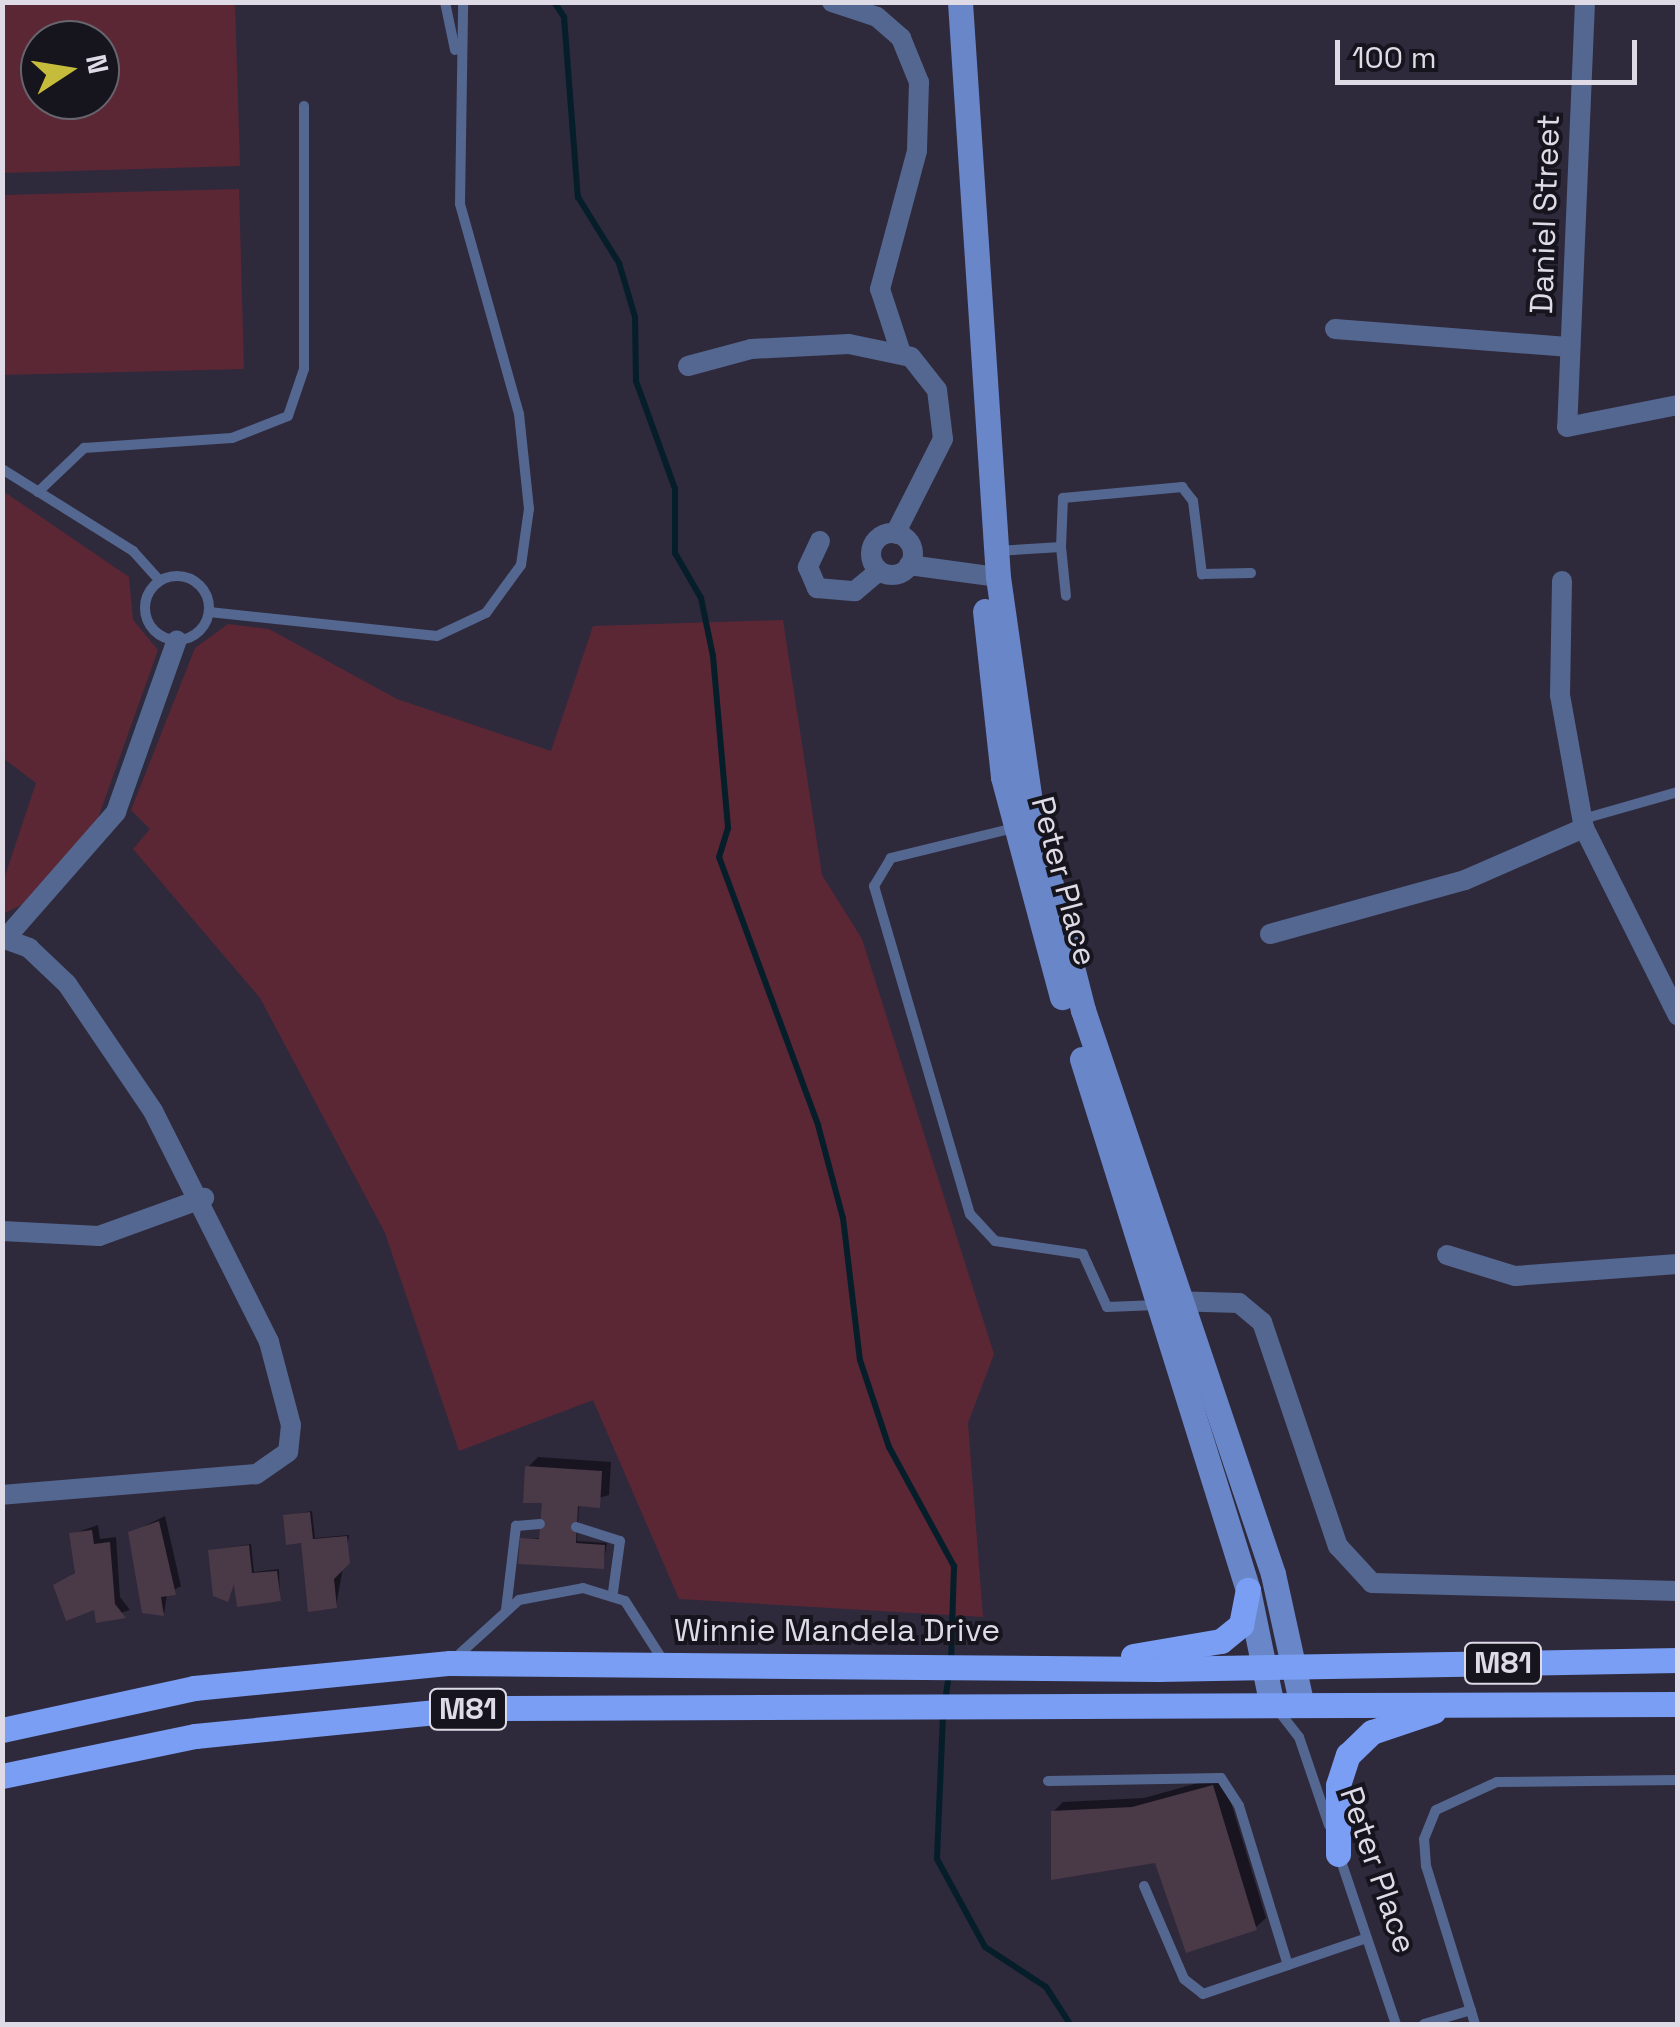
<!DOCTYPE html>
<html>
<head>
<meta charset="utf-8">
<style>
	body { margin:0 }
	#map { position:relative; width:1680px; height:2027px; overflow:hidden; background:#2f293c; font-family:"Space Grotesk",sans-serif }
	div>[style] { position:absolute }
	.green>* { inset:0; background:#5b2735 }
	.shadow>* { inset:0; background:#0007 }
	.stream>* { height:6px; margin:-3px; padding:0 3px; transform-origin:3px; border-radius:3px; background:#061e2a }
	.building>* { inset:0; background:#4a3947 }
	.lane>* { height:10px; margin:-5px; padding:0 5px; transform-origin:5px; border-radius:5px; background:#546790 }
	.lane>.ring { margin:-5px; padding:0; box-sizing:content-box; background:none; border:10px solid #546790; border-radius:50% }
	.street>* { height:20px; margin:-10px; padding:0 10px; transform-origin:10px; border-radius:10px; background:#546790 }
	.street>.ring { margin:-10px; padding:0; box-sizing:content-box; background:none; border:20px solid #546790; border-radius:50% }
	.secondary>* { height:25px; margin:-12.5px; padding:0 12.5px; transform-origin:12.5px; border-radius:12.5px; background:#6986c8 }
	.primary>* { height:25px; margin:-12.5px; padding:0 12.5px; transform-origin:12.5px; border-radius:12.5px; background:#799ef3 }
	span { translate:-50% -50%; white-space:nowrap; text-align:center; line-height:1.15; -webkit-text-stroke:8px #16141c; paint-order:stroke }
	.shield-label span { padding:2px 8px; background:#16141c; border:2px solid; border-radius:8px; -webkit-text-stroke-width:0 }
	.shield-label { font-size:30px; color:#dedbe7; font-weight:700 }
	.street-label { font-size:32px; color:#dedbe7 }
	.frame { position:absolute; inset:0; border:5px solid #dedbe7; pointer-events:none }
	.north { position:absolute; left:20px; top:20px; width:100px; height:100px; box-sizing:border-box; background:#16141c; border:2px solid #66646d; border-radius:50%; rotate:78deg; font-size:28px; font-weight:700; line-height:40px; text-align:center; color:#dedbe7 }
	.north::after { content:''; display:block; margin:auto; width:35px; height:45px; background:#c6bc3c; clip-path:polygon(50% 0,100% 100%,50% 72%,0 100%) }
	.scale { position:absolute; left:1335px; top:40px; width:302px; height:45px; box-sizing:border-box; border:5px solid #dedbe7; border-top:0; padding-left:12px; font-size:30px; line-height:35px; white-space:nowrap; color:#dedbe7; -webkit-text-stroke:8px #16141c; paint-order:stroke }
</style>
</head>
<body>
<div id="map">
	<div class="green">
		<i style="clip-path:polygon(evenodd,2px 3px,235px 3px,240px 166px,3px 173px,2px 3px,40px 40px,100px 40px,100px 100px,40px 100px,40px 40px)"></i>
		<i style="clip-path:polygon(239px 189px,244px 369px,3px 375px,3px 195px)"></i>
		<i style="clip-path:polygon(3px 491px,129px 577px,133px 620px,158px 650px,97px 821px,27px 902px,3px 914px,3px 882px,36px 783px,3px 758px)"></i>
		<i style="clip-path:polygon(783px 620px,822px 875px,862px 939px,994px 1354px,968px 1423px,983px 1617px,679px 1599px,593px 1400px,459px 1451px,385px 1233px,260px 998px,133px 849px,150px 829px,131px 810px,195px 648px,228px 624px,269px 629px,397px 699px,551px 751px,593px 626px)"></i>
	</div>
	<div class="shadow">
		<i style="clip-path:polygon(538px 1457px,611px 1462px,609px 1495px,579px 1504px,577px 1541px,607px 1543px,603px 1567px,522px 1539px,542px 1538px,544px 1502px,528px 1467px)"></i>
		<i style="clip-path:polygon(312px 1511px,315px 1538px,349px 1535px,336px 1606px,285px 1516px)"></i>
		<i style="clip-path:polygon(165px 1516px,181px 1586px,167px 1594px,164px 1614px,130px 1533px)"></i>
		<i style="clip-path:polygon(98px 1525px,100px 1539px,116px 1537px,120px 1597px,130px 1610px,99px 1620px,96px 1606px,56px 1586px,77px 1571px,72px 1534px)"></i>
		<i style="clip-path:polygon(251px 1544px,254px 1572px,279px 1569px,280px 1599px,236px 1580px,230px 1596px,211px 1550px)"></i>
		<i style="clip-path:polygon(1223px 1776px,1266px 1918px,1255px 1928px,1157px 1860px,1053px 1812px,1063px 1802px,1144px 1798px)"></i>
	</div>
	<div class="stream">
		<i style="left:554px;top:2px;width:18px;rotate:56deg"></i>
		<i style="left:564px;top:17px;width:181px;rotate:85.6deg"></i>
		<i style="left:578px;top:197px;width:78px;rotate:58.2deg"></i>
		<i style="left:619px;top:263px;width:56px;rotate:73.5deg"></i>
		<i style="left:635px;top:317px;width:64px;rotate:89.1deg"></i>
		<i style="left:636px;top:381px;width:115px;rotate:70.1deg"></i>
		<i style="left:675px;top:489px;width:64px;rotate:90deg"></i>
		<i style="left:675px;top:553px;width:52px;rotate:60deg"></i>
		<i style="left:701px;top:598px;width:59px;rotate:78.3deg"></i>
		<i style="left:713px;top:656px;width:173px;rotate:85deg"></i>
		<i style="left:728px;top:828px;width:30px;rotate:107deg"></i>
		<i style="left:719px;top:857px;width:286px;rotate:69.7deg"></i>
		<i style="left:818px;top:1125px;width:96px;rotate:75deg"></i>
		<i style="left:843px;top:1218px;width:143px;rotate:83.2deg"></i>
		<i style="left:860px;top:1360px;width:92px;rotate:71.6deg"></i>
		<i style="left:889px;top:1447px;width:136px;rotate:61.4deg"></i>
		<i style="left:954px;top:1566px;width:97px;rotate:91.8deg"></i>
		<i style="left:945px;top:1702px;width:27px;rotate:-82deg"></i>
		<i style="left:943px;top:1715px;width:144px;rotate:92.4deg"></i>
		<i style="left:937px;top:1859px;width:100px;rotate:61.4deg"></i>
		<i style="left:985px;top:1947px;width:73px;rotate:33.3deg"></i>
		<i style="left:1046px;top:1987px;width:44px;rotate:57deg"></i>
	</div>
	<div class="building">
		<i style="clip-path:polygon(525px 1466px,602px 1471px,600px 1508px,578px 1506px,576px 1543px,605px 1545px,604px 1569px,518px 1564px,520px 1538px,539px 1539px,542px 1503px,523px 1503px)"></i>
		<i style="clip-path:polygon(310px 1512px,313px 1539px,347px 1536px,350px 1563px,334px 1579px,337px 1608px,308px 1612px,301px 1543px,286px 1545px,283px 1515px)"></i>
		<i style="clip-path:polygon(159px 1521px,176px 1595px,161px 1597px,164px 1616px,142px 1613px,128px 1532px)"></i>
		<i style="clip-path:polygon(92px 1530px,94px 1544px,110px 1542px,115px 1604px,126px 1618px,96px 1623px,94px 1610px,66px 1621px,53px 1585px,75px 1573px,69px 1533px)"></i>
		<i style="clip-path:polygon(249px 1545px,252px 1573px,277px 1571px,281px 1601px,237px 1607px,234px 1585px,228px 1602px,213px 1596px,208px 1550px)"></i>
		<i style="clip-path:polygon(1213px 1785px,1257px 1930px,1186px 1953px,1155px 1863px,1051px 1880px,1051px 1811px,1132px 1807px)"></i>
	</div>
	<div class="lane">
		<i style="left:445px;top:2px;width:49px;rotate:78.2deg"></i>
		<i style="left:2px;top:469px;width:155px;rotate:32deg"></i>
		<i style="left:133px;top:551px;width:40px;rotate:48deg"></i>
		<i style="left:38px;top:492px;width:64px;rotate:-43.7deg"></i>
		<i style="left:84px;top:448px;width:148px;rotate:-3.9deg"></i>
		<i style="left:232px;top:438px;width:60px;rotate:-21.4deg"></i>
		<i style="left:288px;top:416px;width:50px;rotate:-71.2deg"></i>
		<i style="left:304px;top:369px;width:263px;rotate:-90deg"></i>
		<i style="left:1061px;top:547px;width:49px;rotate:84.2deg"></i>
		<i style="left:996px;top:551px;width:65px;rotate:-3.5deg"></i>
		<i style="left:1061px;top:547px;width:49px;rotate:-87.7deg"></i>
		<i style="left:1063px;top:498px;width:120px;rotate:-5.3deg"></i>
		<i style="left:1182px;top:487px;width:18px;rotate:52deg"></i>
		<i style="left:1193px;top:501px;width:74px;rotate:83deg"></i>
		<i style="left:1202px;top:574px;width:49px;rotate:-1.2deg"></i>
		<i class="ring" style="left:145px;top:576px;width:54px;height:54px"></i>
		<i style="left:209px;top:612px;width:229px;rotate:6deg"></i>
		<i style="left:437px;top:636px;width:54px;rotate:-25.1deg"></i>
		<i style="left:486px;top:613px;width:59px;rotate:-53.9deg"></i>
		<i style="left:521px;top:565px;width:57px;rotate:-81.9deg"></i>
		<i style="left:529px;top:509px;width:96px;rotate:-96deg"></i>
		<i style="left:519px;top:414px;width:218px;rotate:-105.7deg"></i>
		<i style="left:460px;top:204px;width:202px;rotate:-89.1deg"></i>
		<i style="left:1583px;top:819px;width:99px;rotate:-15.9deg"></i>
		<i style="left:1014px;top:828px;width:127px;rotate:166.3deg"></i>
		<i style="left:891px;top:858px;width:33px;rotate:121deg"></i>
		<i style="left:874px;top:886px;width:342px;rotate:73.7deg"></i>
		<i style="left:970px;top:1214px;width:37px;rotate:47deg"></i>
		<i style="left:995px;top:1241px;width:89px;rotate:8.4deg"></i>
		<i style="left:1083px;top:1254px;width:58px;rotate:65.6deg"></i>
		<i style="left:1107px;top:1307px;width:50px;rotate:-2.3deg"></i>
		<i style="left:576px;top:1527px;width:46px;rotate:17.7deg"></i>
		<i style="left:620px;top:1541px;width:51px;rotate:97.8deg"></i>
		<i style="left:506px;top:1610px;width:85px;rotate:-83.2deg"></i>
		<i style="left:516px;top:1526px;width:24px;rotate:-5deg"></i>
		<i style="left:454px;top:1659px;width:88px;rotate:-42.2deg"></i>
		<i style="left:519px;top:1600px;width:65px;rotate:-10.6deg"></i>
		<i style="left:583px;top:1588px;width:44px;rotate:17.2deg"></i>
		<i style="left:625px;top:1601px;width:72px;rotate:57.4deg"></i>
		<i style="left:1277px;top:1709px;width:36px;rotate:52deg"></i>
		<i style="left:1299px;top:1737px;width:93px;rotate:71.2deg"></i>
		<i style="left:1048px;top:1781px;width:173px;rotate:-1deg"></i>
		<i style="left:1221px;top:1778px;width:33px;rotate:57deg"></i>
		<i style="left:1239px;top:1806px;width:166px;rotate:72.9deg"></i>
		<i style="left:1288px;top:1965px;width:83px;rotate:-18.9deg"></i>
		<i style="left:1339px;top:1855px;width:178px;rotate:71.4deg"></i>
		<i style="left:1144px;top:1886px;width:101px;rotate:66.7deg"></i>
		<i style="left:1184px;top:1979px;width:24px;rotate:38deg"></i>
		<i style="left:1203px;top:1994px;width:90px;rotate:-18.8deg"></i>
		<i style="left:1424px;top:2024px;width:49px;rotate:-16.6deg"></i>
		<i style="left:1475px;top:2024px;width:165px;rotate:-107.2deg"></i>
		<i style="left:1426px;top:1866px;width:27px;rotate:-94deg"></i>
		<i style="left:1424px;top:1839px;width:31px;rotate:-68deg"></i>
		<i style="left:1436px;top:1810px;width:67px;rotate:-24.7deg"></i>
		<i style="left:1497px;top:1782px;width:181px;rotate:-0.6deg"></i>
	</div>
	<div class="street">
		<i style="left:832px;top:2px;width:47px;rotate:18.4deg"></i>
		<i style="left:877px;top:17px;width:32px;rotate:41deg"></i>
		<i style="left:901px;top:38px;width:48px;rotate:67.8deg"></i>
		<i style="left:919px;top:82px;width:69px;rotate:91.7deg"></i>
		<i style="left:917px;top:151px;width:143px;rotate:105deg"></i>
		<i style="left:880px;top:289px;width:64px;rotate:71.8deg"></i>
		<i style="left:1585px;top:2px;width:425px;rotate:92.4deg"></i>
		<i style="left:1567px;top:427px;width:113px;rotate:-11.2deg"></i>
		<i style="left:1335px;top:329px;width:236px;rotate:4.4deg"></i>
		<i style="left:688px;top:366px;width:65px;rotate:-15.1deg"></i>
		<i style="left:751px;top:349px;width:98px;rotate:-2.9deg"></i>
		<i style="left:849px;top:344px;width:63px;rotate:11.8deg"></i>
		<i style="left:911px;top:357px;width:42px;rotate:51.8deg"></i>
		<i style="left:937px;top:390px;width:49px;rotate:83deg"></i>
		<i style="left:943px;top:439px;width:106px;rotate:116.8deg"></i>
		<i class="ring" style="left:871px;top:533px;width:22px;height:22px"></i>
		<i style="left:820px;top:541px;width:29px;rotate:115deg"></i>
		<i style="left:808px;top:567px;width:23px;rotate:67deg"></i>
		<i style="left:817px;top:588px;width:38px;rotate:5deg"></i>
		<i style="left:855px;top:591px;width:31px;rotate:-40deg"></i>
		<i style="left:909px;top:565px;width:90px;rotate:7.7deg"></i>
		<i style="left:1562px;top:581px;width:114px;rotate:91deg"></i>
		<i style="left:1560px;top:695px;width:135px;rotate:79.8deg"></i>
		<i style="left:1584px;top:828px;width:210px;rotate:63.4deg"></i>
		<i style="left:1270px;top:934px;width:202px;rotate:-15.5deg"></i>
		<i style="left:1465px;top:880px;width:130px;rotate:-23.6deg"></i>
		<i style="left:2px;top:938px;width:29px;rotate:20deg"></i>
		<i style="left:29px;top:948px;width:52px;rotate:43.5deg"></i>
		<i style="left:67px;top:984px;width:153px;rotate:55.9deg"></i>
		<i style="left:153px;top:1111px;width:258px;rotate:63.3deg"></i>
		<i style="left:269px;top:1342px;width:86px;rotate:75.2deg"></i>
		<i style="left:291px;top:1425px;width:27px;rotate:96deg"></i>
		<i style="left:288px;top:1452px;width:39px;rotate:145deg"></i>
		<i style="left:256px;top:1474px;width:255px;rotate:175.3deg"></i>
		<i style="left:5px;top:939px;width:169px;rotate:-48.8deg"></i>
		<i style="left:116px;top:812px;width:182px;rotate:-70.5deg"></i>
		<i style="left:2px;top:1231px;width:97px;rotate:3deg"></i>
		<i style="left:99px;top:1236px;width:112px;rotate:-19.9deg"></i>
		<i style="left:1447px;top:1255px;width:71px;rotate:17.2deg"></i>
		<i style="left:1515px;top:1276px;width:163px;rotate:-4.2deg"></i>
		<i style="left:1171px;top:1301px;width:68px;rotate:1.7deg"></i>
		<i style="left:1239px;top:1303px;width:30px;rotate:40deg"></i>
		<i style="left:1262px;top:1322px;width:237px;rotate:71.3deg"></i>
		<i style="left:1338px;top:1546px;width:50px;rotate:47.4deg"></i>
		<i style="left:1372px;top:1583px;width:306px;rotate:1.5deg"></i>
	</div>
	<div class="secondary">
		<i style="left:960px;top:2px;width:576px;rotate:86.22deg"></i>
		<i style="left:998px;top:577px;width:227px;rotate:81.9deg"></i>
		<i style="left:1030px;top:802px;width:215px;rotate:75.7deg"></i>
		<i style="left:1083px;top:1010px;width:595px;rotate:71.38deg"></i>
		<i style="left:1273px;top:1574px;width:130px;rotate:77.6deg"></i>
		<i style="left:985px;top:611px;width:167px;rotate:83.8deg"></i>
		<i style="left:1003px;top:777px;width:228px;rotate:75deg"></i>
		<i style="left:1082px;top:1059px;width:556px;rotate:72.64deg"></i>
		<i style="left:1248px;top:1590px;width:113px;rotate:78.3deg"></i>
	</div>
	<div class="primary">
		<i style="left:1133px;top:1656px;width:89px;rotate:-9.7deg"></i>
		<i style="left:1221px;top:1641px;width:26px;rotate:-39deg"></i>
		<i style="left:1241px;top:1625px;width:36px;rotate:-79deg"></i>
		<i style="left:2px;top:1730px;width:197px;rotate:-12.3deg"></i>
		<i style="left:194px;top:1688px;width:257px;rotate:-5.6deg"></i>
		<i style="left:450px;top:1663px;width:708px;rotate:0.49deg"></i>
		<i style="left:1158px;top:1669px;width:520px;rotate:-0.99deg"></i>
		<i style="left:2px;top:1776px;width:197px;rotate:-11.7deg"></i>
		<i style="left:195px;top:1736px;width:280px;rotate:-5.7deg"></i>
		<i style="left:474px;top:1708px;width:1204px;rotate:-0.19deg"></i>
		<i style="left:1338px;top:1854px;width:69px;rotate:-90deg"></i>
		<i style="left:1338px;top:1785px;width:32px;rotate:-72deg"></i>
		<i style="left:1348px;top:1755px;width:33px;rotate:-44deg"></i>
		<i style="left:1372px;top:1732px;width:65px;rotate:-18.7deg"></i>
	</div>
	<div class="shield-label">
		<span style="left:1503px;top:1663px">M81</span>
		<span style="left:468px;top:1709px">M81</span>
	</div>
	<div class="street-label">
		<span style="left:1545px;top:214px;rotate:-88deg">Daniel Street</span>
		<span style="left:1064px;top:881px;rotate:75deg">Peter Place</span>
		<span style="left:837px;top:1630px">Winnie Mandela Drive</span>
		<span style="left:1378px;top:1870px;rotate:71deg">Peter Place</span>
	</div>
	<div class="frame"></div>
	<div class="north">N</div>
	<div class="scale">100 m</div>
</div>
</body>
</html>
